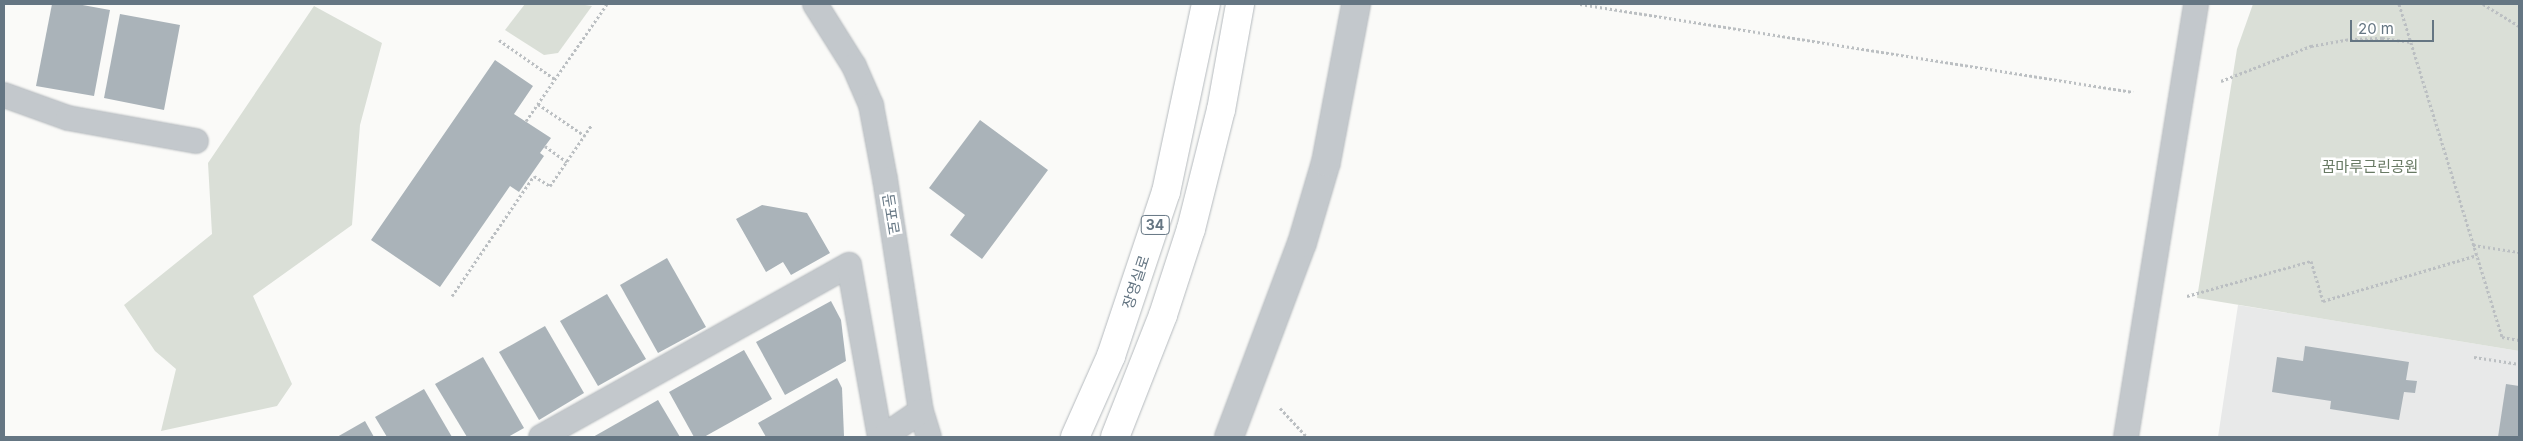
<!DOCTYPE html>
<html>
<head>
<meta charset="utf-8">
<style>
	body { margin:0 }
	#map { position:relative; width:2523px; height:441px; overflow:hidden; background:#fafaf8; font-family:Inter,"Noto Sans KR",sans-serif }
	div>[style] { position:absolute }
	.built>* { inset:0; background:#e8e9e9 }
	.green>* { inset:0; background:#dadfd7 }
	.building>* { inset:0; background:#aab3b9 }
	.path>* { height:3px; margin-top:-1.5px; transform-origin:0; background:repeating-linear-gradient(90deg,#bbbfc2 0 2.5px,transparent 0 5px) }
	.roads { filter:drop-shadow(0 0 1px #b4b9bd) drop-shadow(0 0 1px #b4b9bd) }
	.minor>* { height:24px; margin:-12px; padding:0 12px; transform-origin:12px; border-radius:12px; background:#c3c8cc }
	.tertiary>* { height:28px; margin:-14px; padding:0 14px; transform-origin:14px; border-radius:14px; background:#c3c8cc }
	.trunk>* { height:28px; margin:-14px; padding:0 14px; transform-origin:14px; border-radius:14px; background:#fff }
	span { translate:-50% -50%; white-space:nowrap; text-align:center; line-height:1.15; -webkit-text-stroke:5px #fff; paint-order:stroke }
	.shield-label span { padding:1px 4px; background:#fff; border:1px solid; border-radius:4px; -webkit-text-stroke-width:0 }
	.shield-label { font-size:14px; color:#657683; font-weight:700 }
	.park-label { font-size:15px; color:#687a64 }
	.street-label { font-size:15px; color:#657683 }
	.frame { position:absolute; inset:0; border:5px solid #657683; pointer-events:none }
	.scale { position:absolute; left:2350px; top:20px; width:84px; height:22px; box-sizing:border-box; border:2px solid #657683; border-top:0; padding-left:6px; font-size:15px; line-height:18px; white-space:nowrap; color:#657683; -webkit-text-stroke:4px #fff; paint-order:stroke }
</style>
</head>
<body>
<div id="map">
	<div class="built">
		<i style="clip-path:polygon(2238px 305px,2519px 351px,2519px 437px,2218px 437px)"></i>
	</div>
	<div class="green">
		<i style="clip-path:polygon(525px 4px,578px 4px,592px 6px,558px 53px,544px 55px,505px 30px)"></i>
		<i style="clip-path:polygon(2253px 4px,2519px 4px,2519px 351px,2197px 298px,2237px 49px)"></i>
		<i style="clip-path:polygon(314px 6px,382px 43px,360px 125px,352px 225px,253px 296px,292px 384px,277px 406px,161px 431px,176px 369px,155px 351px,124px 305px,212px 234px,208px 163px)"></i>
	</div>
	<div class="building">
		<i style="clip-path:polygon(52px 4px,77px 4px,110px 10px,94px 96px,36px 86px)"></i>
		<i style="clip-path:polygon(120px 14px,180px 25px,164px 110px,104px 98px)"></i>
		<i style="clip-path:polygon(495px 60px,533px 86px,514px 114px,551px 138px,540px 153px,544px 156px,519px 192px,510px 186px,440px 287px,371px 240px)"></i>
		<i style="clip-path:polygon(980px 120px,1048px 170px,982px 259px,950px 235px,965px 215px,929px 188px)"></i>
		<i style="clip-path:polygon(762px 205px,807px 213px,830px 253px,791px 275px,783px 262px,766px 272px,736px 219px)"></i>
		<i style="clip-path:polygon(667px 258px,706px 327px,658px 353px,620px 285px)"></i>
		<i style="clip-path:polygon(607px 294px,646px 359px,598px 386px,560px 321px)"></i>
		<i style="clip-path:polygon(831px 301px,841px 320px,846px 361px,785px 395px,756px 342px)"></i>
		<i style="clip-path:polygon(545px 326px,584px 393px,539px 420px,499px 352px)"></i>
		<i style="clip-path:polygon(2305px 346px,2409px 362px,2406px 380px,2417px 381px,2415px 393px,2404px 392px,2399px 420px,2330px 409px,2331px 401px,2272px 392px,2277px 357px,2303px 361px)"></i>
		<i style="clip-path:polygon(744px 350px,772px 399px,704px 437px,694px 437px,669px 392px)"></i>
		<i style="clip-path:polygon(483px 357px,524px 428px,508px 437px,467px 437px,435px 384px)"></i>
		<i style="clip-path:polygon(837px 378px,842px 388px,844px 436px,766px 437px,758px 423px)"></i>
		<i style="clip-path:polygon(2506px 384px,2519px 386px,2519px 437px,2498px 437px)"></i>
		<i style="clip-path:polygon(424px 389px,452px 437px,387px 437px,375px 417px)"></i>
		<i style="clip-path:polygon(658px 400px,680px 437px,593px 437px)"></i>
		<i style="clip-path:polygon(365px 421px,374px 437px,337px 437px)"></i>
	</div>
	<div class="path">
		<i style="left:1580px;top:4px;width:560px;rotate:9.04deg"></i>
		<i style="left:2399px;top:4px;width:349px;rotate:72.8deg"></i>
		<i style="left:2502px;top:337px;width:17px;rotate:10deg"></i>
		<i style="left:2483px;top:4px;width:42px;rotate:31.4deg"></i>
		<i style="left:499px;top:40px;width:68px;rotate:34.9deg"></i>
		<i style="left:2221px;top:81px;width:97px;rotate:-21.3deg"></i>
		<i style="left:2311px;top:46px;width:40px;rotate:-10deg"></i>
		<i style="left:2350px;top:39px;width:32px;rotate:-2deg"></i>
		<i style="left:2382px;top:38px;width:29px;rotate:8deg"></i>
		<i style="left:538px;top:104px;width:57px;rotate:34.2deg"></i>
		<i style="left:526px;top:121px;width:142px;rotate:-55.3deg"></i>
		<i style="left:545px;top:146px;width:27px;rotate:36deg"></i>
		<i style="left:2473px;top:245px;width:47px;rotate:8.7deg"></i>
		<i style="left:452px;top:296px;width:145px;rotate:-55.7deg"></i>
		<i style="left:534px;top:176px;width:19px;rotate:32deg"></i>
		<i style="left:550px;top:186px;width:73px;rotate:-55.7deg"></i>
		<i style="left:2187px;top:296px;width:129px;rotate:-15.8deg"></i>
		<i style="left:2311px;top:261px;width:42px;rotate:73.3deg"></i>
		<i style="left:2323px;top:301px;width:161px;rotate:-16.6deg"></i>
		<i style="left:2474px;top:357px;width:46px;rotate:8.8deg"></i>
		<i style="left:1280px;top:408px;width:40px;rotate:47deg"></i>
	</div>
	<div class="roads">
		<div class="minor">
			<i style="left:815px;top:4px;width:73px;rotate:57.8deg"></i>
			<i style="left:854px;top:66px;width:43px;rotate:66.4deg"></i>
			<i style="left:871px;top:105px;width:75px;rotate:79.3deg"></i>
			<i style="left:885px;top:179px;width:235px;rotate:81.2deg"></i>
			<i style="left:921px;top:411px;width:27px;rotate:73deg"></i>
			<i style="left:4px;top:95px;width:68px;rotate:19.8deg"></i>
			<i style="left:68px;top:118px;width:130px;rotate:10.2deg"></i>
			<i style="left:541px;top:437px;width:353px;rotate:-29.2deg"></i>
			<i style="left:849px;top:265px;width:175px;rotate:79.8deg"></i>
			<i style="left:883px;top:437px;width:46px;rotate:-34.4deg"></i>
			<i style="left:2126px;top:437px;width:439px;rotate:-80.8deg"></i>
		</div>
		<div class="tertiary">
			<i style="left:1229px;top:437px;width:207px;rotate:-69.4deg"></i>
			<i style="left:1302px;top:243px;width:84px;rotate:-73.5deg"></i>
			<i style="left:1326px;top:162px;width:161px;rotate:-79.2deg"></i>
		</div>
		<div class="trunk">
			<i style="left:1075px;top:437px;width:89px;rotate:-66deg"></i>
			<i style="left:1111px;top:356px;width:173px;rotate:-71.5deg"></i>
			<i style="left:1166px;top:192px;width:192px;rotate:-78deg"></i>
			<i style="left:1115px;top:437px;width:131px;rotate:-68.5deg"></i>
			<i style="left:1163px;top:315px;width:90px;rotate:-72deg"></i>
			<i style="left:1191px;top:229px;width:123px;rotate:-75.9deg"></i>
			<i style="left:1221px;top:110px;width:108px;rotate:-79.8deg"></i>
		</div>
	</div>
	<div class="shield-label">
		<span style="left:1155px;top:225px">34</span>
	</div>
	<div class="park-label">
		<span style="left:2370px;top:167px">꿈마루근린공원</span>
	</div>
	<div class="street-label">
		<span style="left:891px;top:214px;rotate:81deg">둔포로</span>
		<span style="left:1136px;top:282px;rotate:-72deg">장영실로</span>
	</div>
	<div class="frame"></div>
	<div class="scale">20 m</div>
</div>
</body>
</html>
